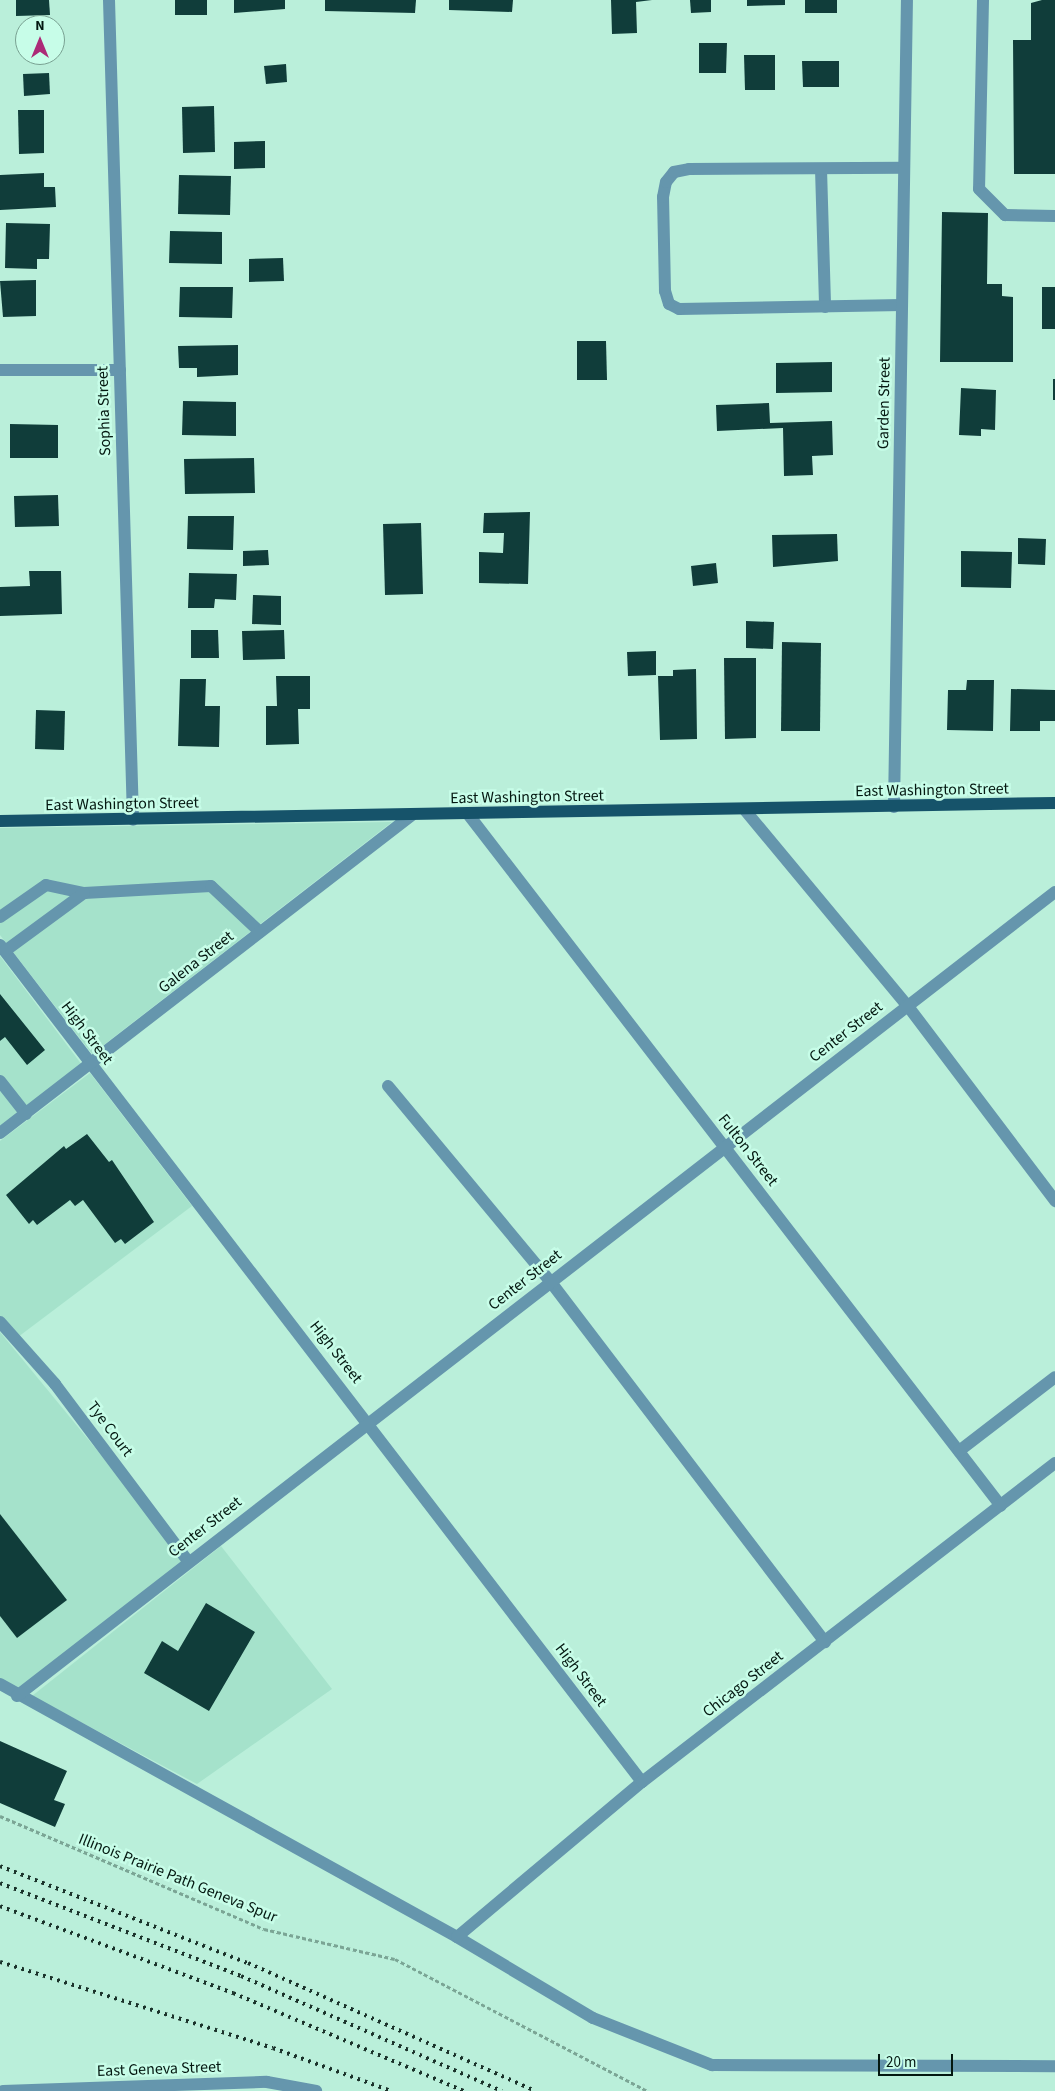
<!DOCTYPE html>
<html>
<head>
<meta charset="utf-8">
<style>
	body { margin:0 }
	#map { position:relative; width:1055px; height:2091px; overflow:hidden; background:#baefda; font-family:"Source Sans 3",sans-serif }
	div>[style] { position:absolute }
	.built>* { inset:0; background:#a5e2cb }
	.building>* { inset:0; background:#103d3a }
	.path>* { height:3px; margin-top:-1.5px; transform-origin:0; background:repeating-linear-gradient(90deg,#7ba595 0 4px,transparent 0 6.5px) }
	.minor>* { height:12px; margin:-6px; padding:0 6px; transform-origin:6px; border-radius:6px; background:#6596ad }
	.major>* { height:12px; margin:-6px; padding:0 6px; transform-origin:6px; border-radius:6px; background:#16536a }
	.rail>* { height:4px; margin-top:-2px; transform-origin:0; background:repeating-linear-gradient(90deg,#1a322a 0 2.5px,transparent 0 7.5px) }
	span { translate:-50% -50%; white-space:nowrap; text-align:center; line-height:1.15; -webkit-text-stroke:5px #c7fde8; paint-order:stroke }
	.street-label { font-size:16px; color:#041811 }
	.north { position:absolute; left:15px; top:15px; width:50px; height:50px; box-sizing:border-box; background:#c7fde8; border:1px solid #79a192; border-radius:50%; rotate:0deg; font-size:14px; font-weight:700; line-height:20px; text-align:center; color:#041811 }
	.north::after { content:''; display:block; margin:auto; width:18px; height:22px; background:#ac2b77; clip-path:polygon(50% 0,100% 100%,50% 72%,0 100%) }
	.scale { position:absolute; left:878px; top:2054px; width:75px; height:22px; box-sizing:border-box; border:2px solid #041811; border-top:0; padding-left:6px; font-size:15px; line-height:18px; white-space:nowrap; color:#041811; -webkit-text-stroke:4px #c7fde8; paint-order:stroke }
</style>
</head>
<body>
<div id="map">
	<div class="built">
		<i style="clip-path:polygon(392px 822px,92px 1054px,0 935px,0 828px)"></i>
		<i style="clip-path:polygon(0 956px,82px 1065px,0 1126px)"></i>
		<i style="clip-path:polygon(90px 1073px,192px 1206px,14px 1340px,0 1323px,0 1141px)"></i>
		<i style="clip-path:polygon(0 1332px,188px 1561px,17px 1696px,0 1684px)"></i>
		<i style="clip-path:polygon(221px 1546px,332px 1689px,197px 1784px,32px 1696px)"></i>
	</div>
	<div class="building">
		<i style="clip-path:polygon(16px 0,49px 0,50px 15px,16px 16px)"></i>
		<i style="clip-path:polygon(175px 0,207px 0,207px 15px,175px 15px)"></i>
		<i style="clip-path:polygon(234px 0,285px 0,285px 9px,234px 13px)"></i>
		<i style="clip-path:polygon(325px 0,416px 0,415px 13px,325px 11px)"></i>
		<i style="clip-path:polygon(449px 0,513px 0,512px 12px,449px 10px)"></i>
		<i style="clip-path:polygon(611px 0,652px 0,636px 2px,637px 33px,612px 34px)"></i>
		<i style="clip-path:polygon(690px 0,711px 0,711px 12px,691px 13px)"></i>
		<i style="clip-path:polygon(747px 0,785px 0,785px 5px,747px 6px)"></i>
		<i style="clip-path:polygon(805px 0,837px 0,837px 13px,805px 13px)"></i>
		<i style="clip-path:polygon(1042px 0,1055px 0,1055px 174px,1014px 174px,1013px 40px,1031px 40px,1031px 3px)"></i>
		<i style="clip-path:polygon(699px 43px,727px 43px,726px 73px,699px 73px)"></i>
		<i style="clip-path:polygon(744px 55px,775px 55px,775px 90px,745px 90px)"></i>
		<i style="clip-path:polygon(802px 61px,839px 61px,839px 87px,803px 87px)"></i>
		<i style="clip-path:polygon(286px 64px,287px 82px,266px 84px,264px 66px)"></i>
		<i style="clip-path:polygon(49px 73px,50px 94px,24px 96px,23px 74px)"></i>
		<i style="clip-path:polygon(214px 106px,215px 152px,183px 153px,182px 107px)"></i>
		<i style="clip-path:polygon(18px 110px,44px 110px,44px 153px,19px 154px)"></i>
		<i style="clip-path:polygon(265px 141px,265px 168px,234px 169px,234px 142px)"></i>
		<i style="clip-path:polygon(44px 173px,44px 187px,55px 187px,56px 207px,0 210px,0 175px)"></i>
		<i style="clip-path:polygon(179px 175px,231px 176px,230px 215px,178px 214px)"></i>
		<i style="clip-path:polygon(942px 212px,988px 213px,987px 284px,1002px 284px,1002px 296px,1013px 297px,1013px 362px,940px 362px)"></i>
		<i style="clip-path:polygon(6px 223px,50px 224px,49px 259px,37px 259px,37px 269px,5px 268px)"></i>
		<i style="clip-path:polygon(170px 231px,222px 232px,222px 264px,169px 263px)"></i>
		<i style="clip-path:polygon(283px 258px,284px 281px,249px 282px,249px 259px)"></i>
		<i style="clip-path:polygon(36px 280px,36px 316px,3px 317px,0 281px)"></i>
		<i style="clip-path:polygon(180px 287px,233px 287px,232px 318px,179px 317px)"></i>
		<i style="clip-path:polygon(1042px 287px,1055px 287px,1055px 329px,1042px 329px)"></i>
		<i style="clip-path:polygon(577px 341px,606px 341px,607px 380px,577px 380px)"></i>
		<i style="clip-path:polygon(238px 345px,238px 375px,197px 377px,197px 368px,179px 368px,178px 346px)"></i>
		<i style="clip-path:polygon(832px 362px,832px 392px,776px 393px,776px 363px)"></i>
		<i style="clip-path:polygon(1053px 379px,1055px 379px,1055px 400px,1053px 400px)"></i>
		<i style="clip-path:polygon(961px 388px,996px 390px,995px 430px,981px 429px,981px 436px,959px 435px)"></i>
		<i style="clip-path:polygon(183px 401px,236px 402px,236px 436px,182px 435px)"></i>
		<i style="clip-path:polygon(769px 403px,770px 423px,832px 421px,833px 455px,812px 456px,813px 475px,784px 476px,783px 428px,717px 431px,716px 405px)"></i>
		<i style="clip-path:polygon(10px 424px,58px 425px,58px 458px,10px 458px)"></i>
		<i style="clip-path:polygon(254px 458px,255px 493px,185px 494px,184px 459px)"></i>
		<i style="clip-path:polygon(58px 495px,59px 526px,15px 527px,14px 496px)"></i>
		<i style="clip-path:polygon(530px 512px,528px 584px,479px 583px,479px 552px,503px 553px,504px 533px,483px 533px,484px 513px)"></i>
		<i style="clip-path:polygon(188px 516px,234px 516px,233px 550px,187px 549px)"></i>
		<i style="clip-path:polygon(421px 523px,423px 594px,385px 595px,383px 524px)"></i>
		<i style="clip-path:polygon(837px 534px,838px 561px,773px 567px,772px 535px)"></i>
		<i style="clip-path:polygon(1018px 538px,1046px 539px,1045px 565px,1018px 564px)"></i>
		<i style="clip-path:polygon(268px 550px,269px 565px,243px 566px,243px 551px)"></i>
		<i style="clip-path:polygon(961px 551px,1012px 552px,1011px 588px,961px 587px)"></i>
		<i style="clip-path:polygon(716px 563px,718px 583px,693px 586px,691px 566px)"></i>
		<i style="clip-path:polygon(29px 571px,61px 571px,62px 614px,0 616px,0 587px,30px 586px)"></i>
		<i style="clip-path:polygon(189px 573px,237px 574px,236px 600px,215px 599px,214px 608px,188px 608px)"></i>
		<i style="clip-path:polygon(253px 595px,281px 596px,281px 625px,252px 624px)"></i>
		<i style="clip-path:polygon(746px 621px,774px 622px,773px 649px,746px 648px)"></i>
		<i style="clip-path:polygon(191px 630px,218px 630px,219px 658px,191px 658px)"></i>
		<i style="clip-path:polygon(284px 630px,285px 659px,243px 660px,242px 631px)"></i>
		<i style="clip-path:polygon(782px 642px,821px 643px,820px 731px,781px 731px)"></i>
		<i style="clip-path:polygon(656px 651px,656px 675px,628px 676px,627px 652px)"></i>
		<i style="clip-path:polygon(724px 658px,756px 658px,756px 738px,725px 739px)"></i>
		<i style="clip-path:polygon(696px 669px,697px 739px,660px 740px,658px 676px,673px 676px,673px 670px)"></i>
		<i style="clip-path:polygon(276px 676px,310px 676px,310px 709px,298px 709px,299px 744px,266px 745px,266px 706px,277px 706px)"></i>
		<i style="clip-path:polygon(180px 679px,206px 679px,205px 706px,220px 706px,219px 747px,178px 746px)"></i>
		<i style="clip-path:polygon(967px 680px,994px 680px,993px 731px,947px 730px,948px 690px,966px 690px)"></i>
		<i style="clip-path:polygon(1011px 689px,1055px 690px,1055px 721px,1040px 721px,1040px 731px,1010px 731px)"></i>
		<i style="clip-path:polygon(36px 710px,65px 711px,64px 750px,35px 749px)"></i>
		<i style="clip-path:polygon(0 994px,45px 1050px,27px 1065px,5px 1037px,0 1041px)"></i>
		<i style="clip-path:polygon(87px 1134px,109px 1162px,112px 1160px,154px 1222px,125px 1244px,121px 1239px,115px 1243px,83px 1200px,75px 1206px,70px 1200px,37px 1225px,33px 1220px,29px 1224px,6px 1195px,64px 1146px,66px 1149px)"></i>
		<i style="clip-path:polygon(0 1514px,67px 1600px,17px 1638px,0 1616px)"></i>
		<i style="clip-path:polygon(206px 1603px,255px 1632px,209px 1711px,144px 1673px,162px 1641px,178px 1651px)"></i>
		<i style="clip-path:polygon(0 1741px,67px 1771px,54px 1800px,65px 1804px,55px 1827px,0 1803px)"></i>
	</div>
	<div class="path">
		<i style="left:0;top:1816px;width:287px;rotate:23.2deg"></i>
		<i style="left:264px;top:1929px;width:134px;rotate:12.9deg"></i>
		<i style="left:395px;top:1959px;width:285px;rotate:27.6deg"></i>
	</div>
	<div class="minor">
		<i style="left:109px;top:0;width:820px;rotate:88.32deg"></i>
		<i style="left:983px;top:0;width:189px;rotate:91.2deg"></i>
		<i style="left:979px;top:189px;width:37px;rotate:45deg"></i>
		<i style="left:1005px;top:215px;width:50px;rotate:1.1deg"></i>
		<i style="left:821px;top:169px;width:138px;rotate:88.3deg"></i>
		<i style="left:902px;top:305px;width:223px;rotate:179deg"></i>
		<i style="left:679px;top:309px;width:11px;rotate:-153deg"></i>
		<i style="left:669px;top:304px;width:14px;rotate:-107deg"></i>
		<i style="left:665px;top:291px;width:94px;rotate:-91.2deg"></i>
		<i style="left:663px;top:197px;width:15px;rotate:-79deg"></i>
		<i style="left:666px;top:182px;width:13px;rotate:-51deg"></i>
		<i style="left:674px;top:172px;width:15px;rotate:-11deg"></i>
		<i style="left:689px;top:169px;width:215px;rotate:-0.3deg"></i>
		<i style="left:0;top:370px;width:120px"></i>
		<i style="left:894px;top:807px;width:807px;rotate:-89.08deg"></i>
		<i style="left:744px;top:809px;width:255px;rotate:50.3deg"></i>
		<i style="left:907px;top:1005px;width:246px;rotate:52.9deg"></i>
		<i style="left:468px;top:814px;width:873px;rotate:52.4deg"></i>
		<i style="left:0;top:917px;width:56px;rotate:-34.8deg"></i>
		<i style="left:46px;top:885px;width:39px;rotate:12deg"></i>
		<i style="left:84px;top:893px;width:127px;rotate:-3.2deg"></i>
		<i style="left:211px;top:886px;width:67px;rotate:43.2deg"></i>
		<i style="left:0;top:945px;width:1055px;rotate:52.51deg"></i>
		<i style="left:5px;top:951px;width:98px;rotate:-36.3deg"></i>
		<i style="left:0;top:1081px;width:42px;rotate:51.8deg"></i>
		<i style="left:388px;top:1086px;width:254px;rotate:50.3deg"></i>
		<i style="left:550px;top:1281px;width:454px;rotate:52.7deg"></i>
		<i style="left:0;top:1133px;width:520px;rotate:-37.66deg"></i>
		<i style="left:0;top:1322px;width:83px;rotate:48.4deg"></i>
		<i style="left:55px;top:1384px;width:221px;rotate:53.1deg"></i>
		<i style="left:959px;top:1451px;width:121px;rotate:-37.6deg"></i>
		<i style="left:0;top:1684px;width:522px;rotate:28.97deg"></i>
		<i style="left:457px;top:1937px;width:158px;rotate:30.8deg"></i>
		<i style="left:593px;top:2018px;width:128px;rotate:21.6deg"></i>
		<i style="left:712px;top:2065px;width:343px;rotate:0.2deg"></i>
		<i style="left:17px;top:1696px;width:1313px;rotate:-37.76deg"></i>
		<i style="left:457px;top:1937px;width:241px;rotate:-40deg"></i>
		<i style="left:642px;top:1782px;width:522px;rotate:-37.68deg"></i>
		<i style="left:3px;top:2091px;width:264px;rotate:-2deg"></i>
		<i style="left:267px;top:2082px;width:50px;rotate:10.4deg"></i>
	</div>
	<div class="major">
		<i style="left:0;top:821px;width:1055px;rotate:-0.98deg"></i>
	</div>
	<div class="rail">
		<i style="left:0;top:1866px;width:266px;rotate:21.4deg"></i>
		<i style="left:248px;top:1963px;width:314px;rotate:24deg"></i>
		<i style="left:0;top:1883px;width:258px;rotate:21.1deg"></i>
		<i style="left:241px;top:1976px;width:285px;rotate:23.8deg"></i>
		<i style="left:0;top:1906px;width:249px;rotate:20.5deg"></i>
		<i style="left:233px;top:1993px;width:251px;rotate:23deg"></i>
		<i style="left:0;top:1962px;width:286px;rotate:17.5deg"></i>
		<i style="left:273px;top:2048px;width:126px;rotate:20deg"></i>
	</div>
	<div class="street-label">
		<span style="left:884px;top:403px;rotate:-89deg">Garden Street</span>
		<span style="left:104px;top:411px;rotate:-92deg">Sophia Street</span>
		<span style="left:932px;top:790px;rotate:-1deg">East Washington Street</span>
		<span style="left:527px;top:797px;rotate:-1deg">East Washington Street</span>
		<span style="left:122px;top:804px;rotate:-1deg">East Washington Street</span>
		<span style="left:196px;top:962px;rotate:-38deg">Galena Street</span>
		<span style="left:846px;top:1032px;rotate:-38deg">Center Street</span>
		<span style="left:87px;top:1033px;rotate:53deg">High Street</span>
		<span style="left:748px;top:1150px;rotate:52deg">Fulton Street</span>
		<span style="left:525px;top:1280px;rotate:-38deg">Center Street</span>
		<span style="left:336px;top:1352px;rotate:52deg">High Street</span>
		<span style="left:110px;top:1429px;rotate:53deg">Tye Court</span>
		<span style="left:205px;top:1527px;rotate:-38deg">Center Street</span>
		<span style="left:581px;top:1675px;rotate:53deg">High Street</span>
		<span style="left:743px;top:1684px;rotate:-38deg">Chicago Street</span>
		<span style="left:178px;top:1878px;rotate:22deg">Illinois Prairie Path Geneva Spur</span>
		<span style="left:159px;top:2069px;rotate:-2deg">East Geneva Street</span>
	</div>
	<div class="north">N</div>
	<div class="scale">20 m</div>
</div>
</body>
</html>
